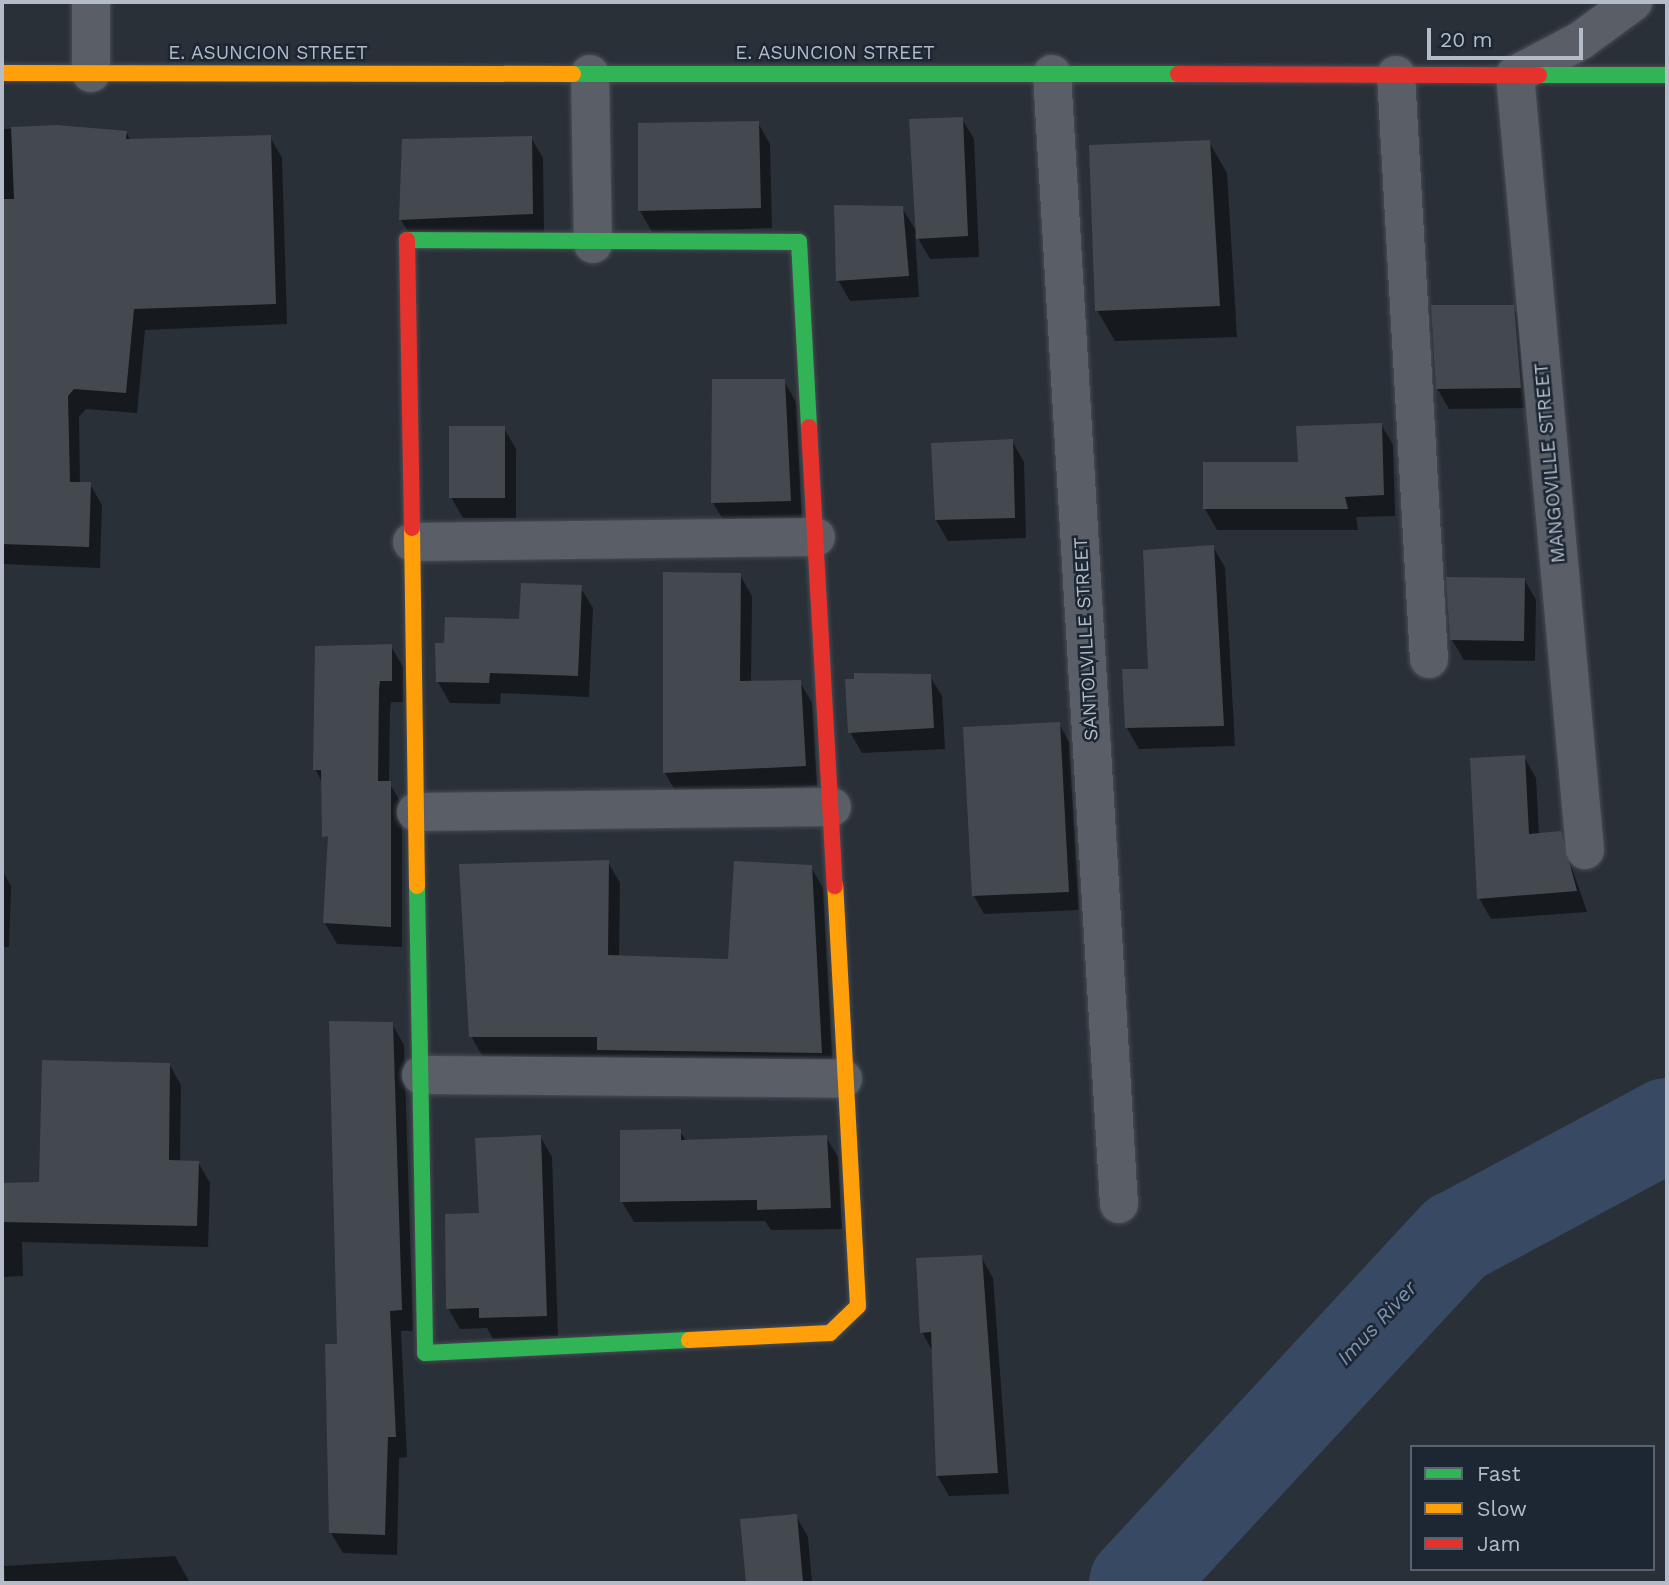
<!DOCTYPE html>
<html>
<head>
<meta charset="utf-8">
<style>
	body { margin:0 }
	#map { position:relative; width:1669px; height:1585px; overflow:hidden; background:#2a3038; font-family:"Work Sans",sans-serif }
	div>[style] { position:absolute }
	.shadow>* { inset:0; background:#0007 }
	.river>* { height:94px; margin:-47px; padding:0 47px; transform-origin:47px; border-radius:47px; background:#384963 }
	.building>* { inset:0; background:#444950 }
	.roads { filter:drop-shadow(0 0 2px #484c53) drop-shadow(0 0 2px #484c53) }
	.street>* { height:38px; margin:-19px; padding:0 19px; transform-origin:19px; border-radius:19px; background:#5a5e66 }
	.fast>* { height:16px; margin:-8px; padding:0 8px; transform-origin:8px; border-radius:8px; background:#30b455 }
	.slow>* { height:16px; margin:-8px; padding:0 8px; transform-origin:8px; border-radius:8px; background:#ff9f0a }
	.jam>* { height:16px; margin:-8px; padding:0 8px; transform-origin:8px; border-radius:8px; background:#e5322d }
	span { translate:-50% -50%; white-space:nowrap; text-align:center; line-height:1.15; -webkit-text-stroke:5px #1d2633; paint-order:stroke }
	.street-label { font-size:19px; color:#b4bcc9 }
	.water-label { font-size:21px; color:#7c92b1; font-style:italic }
	.frame { position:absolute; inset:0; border:4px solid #b4bcc9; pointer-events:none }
	.legend { position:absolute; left:1410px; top:1445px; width:245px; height:126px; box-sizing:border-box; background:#1d2633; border:2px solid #59626f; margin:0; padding:9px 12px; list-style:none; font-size:21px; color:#b4bcc9 }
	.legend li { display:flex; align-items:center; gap:14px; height:35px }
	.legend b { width:35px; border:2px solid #59626f }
	.scale { position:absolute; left:1427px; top:28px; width:156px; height:32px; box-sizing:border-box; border:4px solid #b4bcc9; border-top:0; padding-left:9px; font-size:21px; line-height:24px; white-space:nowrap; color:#b4bcc9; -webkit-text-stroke:5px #1d2633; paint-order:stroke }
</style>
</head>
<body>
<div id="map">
	<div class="shadow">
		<i style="clip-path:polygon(962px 119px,974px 139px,979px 257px,930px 259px,915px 233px,919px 297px,850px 301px,838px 280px,902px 208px,918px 234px)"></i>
		<i style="clip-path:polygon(758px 123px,770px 144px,772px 228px,652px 232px,640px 211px)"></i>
		<i style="clip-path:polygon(63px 127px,126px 132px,131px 141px,270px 137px,282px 158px,287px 324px,145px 330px,137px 413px,86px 409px,79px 417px,80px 484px,90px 484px,102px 505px,100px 568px,2px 564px,2px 129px)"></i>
		<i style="clip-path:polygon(531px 138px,543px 158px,544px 234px,413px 240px,401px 220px)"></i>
		<i style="clip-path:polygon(1209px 142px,1227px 173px,1237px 337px,1115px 341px,1097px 310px)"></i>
		<i style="clip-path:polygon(1513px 307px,1525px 327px,1532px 408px,1449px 409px,1437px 388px)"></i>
		<i style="clip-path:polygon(784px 381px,796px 402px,802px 522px,725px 523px,713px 503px)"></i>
		<i style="clip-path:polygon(1381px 424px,1393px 445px,1395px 516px,1356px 517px,1358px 530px,1217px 530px,1205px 509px)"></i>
		<i style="clip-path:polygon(504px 428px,516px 449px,516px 518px,463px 518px,451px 497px)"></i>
		<i style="clip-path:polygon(1012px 441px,1024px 462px,1026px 538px,948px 541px,936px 520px)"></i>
		<i style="clip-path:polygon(1213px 547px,1225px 567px,1235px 746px,1139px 749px,1127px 728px)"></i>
		<i style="clip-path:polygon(740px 575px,752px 596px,751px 682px,800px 682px,812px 703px,817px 786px,677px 794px,665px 773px)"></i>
		<i style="clip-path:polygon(1524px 579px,1536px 600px,1535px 661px,1464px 660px,1452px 640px)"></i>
		<i style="clip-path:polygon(580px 587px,593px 608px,589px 697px,501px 693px,500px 704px,450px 703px,438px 682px,446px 644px,521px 621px)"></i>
		<i style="clip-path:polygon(391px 646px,403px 667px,403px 702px,391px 702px,390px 711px,389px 783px,402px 804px,402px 947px,337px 944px,325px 923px,329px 846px,323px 784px,315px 769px)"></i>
		<i style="clip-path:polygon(929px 675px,942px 696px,945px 749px,862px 753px,850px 732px)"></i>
		<i style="clip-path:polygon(1059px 724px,1069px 742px,1079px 910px,984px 914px,974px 896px)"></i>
		<i style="clip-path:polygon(1524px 757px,1536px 778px,1539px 835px,1560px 833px,1587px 912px,1491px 919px,1479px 898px)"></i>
		<i style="clip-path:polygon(608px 862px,620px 883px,619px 957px,729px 961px,811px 867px,823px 888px,833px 1074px,611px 1070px,603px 1057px,483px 1057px,471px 1036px)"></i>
		<i style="clip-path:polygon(2px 870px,11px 886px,9px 947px,2px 947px)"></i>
		<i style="clip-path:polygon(392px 1024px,404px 1045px,413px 1331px,401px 1331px,407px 1457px,399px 1458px,397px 1555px,343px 1553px,331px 1533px,338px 1345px)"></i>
		<i style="clip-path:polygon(169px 1064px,181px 1085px,180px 1162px,198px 1162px,210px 1183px,208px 1247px,22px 1242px,23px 1276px,2px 1277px,2px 1185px,41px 1184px)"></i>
		<i style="clip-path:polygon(680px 1131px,686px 1141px,826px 1137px,838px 1157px,842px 1229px,771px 1230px,765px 1221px,634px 1222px,622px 1202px)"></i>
		<i style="clip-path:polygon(540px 1136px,552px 1157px,558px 1336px,493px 1339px,487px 1328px,460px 1329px,448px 1308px,481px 1215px)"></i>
		<i style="clip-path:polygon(981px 1257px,993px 1278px,1009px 1494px,949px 1496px,937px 1475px,933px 1352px,922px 1332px)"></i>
		<i style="clip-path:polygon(796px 1516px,808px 1537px,812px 1583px,748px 1583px,742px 1521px)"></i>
		<i style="clip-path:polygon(175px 1556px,190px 1583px,5px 1583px,4px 1566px)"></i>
	</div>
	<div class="river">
		<i style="left:1136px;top:1583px;width:471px;rotate:-47.2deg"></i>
		<i style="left:1456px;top:1238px;width:239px;rotate:-28.2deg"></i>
	</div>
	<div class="building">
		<i style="clip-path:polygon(963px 117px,968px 236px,916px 239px,909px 119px)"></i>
		<i style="clip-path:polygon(759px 121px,761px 208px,638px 211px,638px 123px)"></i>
		<i style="clip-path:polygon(57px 125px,127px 131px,126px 139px,271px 135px,276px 304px,134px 309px,126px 393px,74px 389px,68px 396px,70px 482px,91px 482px,89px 547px,2px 544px,2px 199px,14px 199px,11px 127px)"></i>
		<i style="clip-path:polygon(532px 136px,533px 214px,399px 220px,402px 139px)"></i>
		<i style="clip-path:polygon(1210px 140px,1220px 306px,1095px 311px,1089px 145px)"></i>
		<i style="clip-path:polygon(834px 205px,903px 206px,909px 276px,836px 281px)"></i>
		<i style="clip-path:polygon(1431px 305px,1514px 305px,1521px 388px,1436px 389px)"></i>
		<i style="clip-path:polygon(712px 379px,785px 379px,791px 501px,711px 503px)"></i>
		<i style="clip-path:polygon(1382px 423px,1384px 495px,1345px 497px,1348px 509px,1203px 509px,1203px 462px,1298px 462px,1296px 426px)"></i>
		<i style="clip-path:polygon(449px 426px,505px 426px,505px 498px,449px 498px)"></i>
		<i style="clip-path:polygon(1013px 439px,1015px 518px,935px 520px,931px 443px)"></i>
		<i style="clip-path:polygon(1214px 545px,1224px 726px,1125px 728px,1122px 669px,1148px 669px,1143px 550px)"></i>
		<i style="clip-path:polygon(663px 572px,741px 573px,740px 681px,801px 680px,806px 766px,663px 773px)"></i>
		<i style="clip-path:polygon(1446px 577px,1525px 578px,1524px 641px,1450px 640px)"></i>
		<i style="clip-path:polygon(521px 583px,582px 585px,578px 676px,490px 673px,489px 683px,436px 682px,435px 643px,444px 643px,445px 617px,519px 619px)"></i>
		<i style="clip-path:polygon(392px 644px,392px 681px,380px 681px,379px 689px,378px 781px,391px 781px,391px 927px,323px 923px,328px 836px,322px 837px,321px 770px,313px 770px,315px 646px)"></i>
		<i style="clip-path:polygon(854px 673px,931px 674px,934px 728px,848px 733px,845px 679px,854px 679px)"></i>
		<i style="clip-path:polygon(1060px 722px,1069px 892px,972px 896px,963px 727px)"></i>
		<i style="clip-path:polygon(1525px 755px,1529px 834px,1561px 831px,1577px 891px,1477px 899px,1470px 758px)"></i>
		<i style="clip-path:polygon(609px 860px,608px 955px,728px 959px,734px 861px,812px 865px,822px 1053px,597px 1050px,597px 1037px,469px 1037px,459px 864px)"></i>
		<i style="clip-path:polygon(329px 1021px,393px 1022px,402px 1310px,390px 1311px,396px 1437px,388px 1437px,385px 1535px,329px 1533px,325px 1344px,337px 1344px)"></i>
		<i style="clip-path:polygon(42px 1060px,170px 1063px,169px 1160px,199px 1161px,197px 1226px,2px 1222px,2px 1183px,39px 1182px)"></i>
		<i style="clip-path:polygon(681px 1129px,681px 1140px,827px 1135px,831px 1208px,757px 1210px,757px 1200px,620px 1202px,620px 1130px)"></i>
		<i style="clip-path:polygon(541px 1135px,547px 1316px,479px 1318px,479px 1308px,446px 1309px,445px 1214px,479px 1213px,475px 1138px)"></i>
		<i style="clip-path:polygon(982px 1255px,998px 1473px,936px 1476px,931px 1332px,920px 1333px,916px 1258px)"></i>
		<i style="clip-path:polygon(797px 1514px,803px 1582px,746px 1583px,740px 1519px)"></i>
	</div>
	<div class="roads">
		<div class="street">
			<i style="left:91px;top:2px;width:71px;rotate:90deg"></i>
			<i style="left:590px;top:74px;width:170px;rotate:89deg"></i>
			<i style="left:1052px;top:74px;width:1132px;rotate:86.61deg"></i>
			<i style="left:1396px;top:75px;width:585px;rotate:86.77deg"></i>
			<i style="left:412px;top:542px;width:404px;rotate:-0.7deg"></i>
			<i style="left:416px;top:812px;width:416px;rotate:-0.7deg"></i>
			<i style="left:1585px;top:850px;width:778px;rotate:-95.16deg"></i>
			<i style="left:1515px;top:75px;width:73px;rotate:-27.6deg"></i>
			<i style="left:1580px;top:41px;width:66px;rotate:-36.3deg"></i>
			<i style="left:421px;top:1075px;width:422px;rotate:0.5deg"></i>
		</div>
		<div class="fast">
			<i style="left:573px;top:74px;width:605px"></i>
			<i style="left:1539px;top:75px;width:128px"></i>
			<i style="left:407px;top:240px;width:392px;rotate:0.3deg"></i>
			<i style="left:799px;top:242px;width:185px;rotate:86.9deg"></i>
			<i style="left:417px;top:886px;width:467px;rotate:89deg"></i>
			<i style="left:425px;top:1353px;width:264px;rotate:-2.8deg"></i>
		</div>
		<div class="slow">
			<i style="left:2px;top:73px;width:571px;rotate:0.1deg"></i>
			<i style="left:412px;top:528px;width:358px;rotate:89.2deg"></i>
			<i style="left:689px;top:1340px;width:141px;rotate:-2.8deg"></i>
			<i style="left:830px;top:1333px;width:39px;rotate:-44deg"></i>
			<i style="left:858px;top:1306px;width:421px;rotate:-93.1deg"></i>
		</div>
		<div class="jam">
			<i style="left:1178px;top:74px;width:361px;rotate:0.2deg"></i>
			<i style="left:407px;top:240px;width:288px;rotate:89deg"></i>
			<i style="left:809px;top:427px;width:460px;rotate:86.8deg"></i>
		</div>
	</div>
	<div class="street-label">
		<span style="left:268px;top:53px">E. ASUNCION STREET</span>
		<span style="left:835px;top:53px">E. ASUNCION STREET</span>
		<span style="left:1550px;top:463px;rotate:-95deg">MANGOVILLE STREET</span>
		<span style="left:1086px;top:639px;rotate:-93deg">SANTOLVILLE STREET</span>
	</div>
	<div class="water-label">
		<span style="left:1377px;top:1323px;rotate:-47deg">Imus River</span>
	</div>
	<div class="frame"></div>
	<ul class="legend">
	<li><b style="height:9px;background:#30b455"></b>Fast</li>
	<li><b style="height:9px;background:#ff9f0a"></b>Slow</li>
	<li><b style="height:9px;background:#e5322d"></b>Jam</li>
	</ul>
	<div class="scale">20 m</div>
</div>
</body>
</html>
